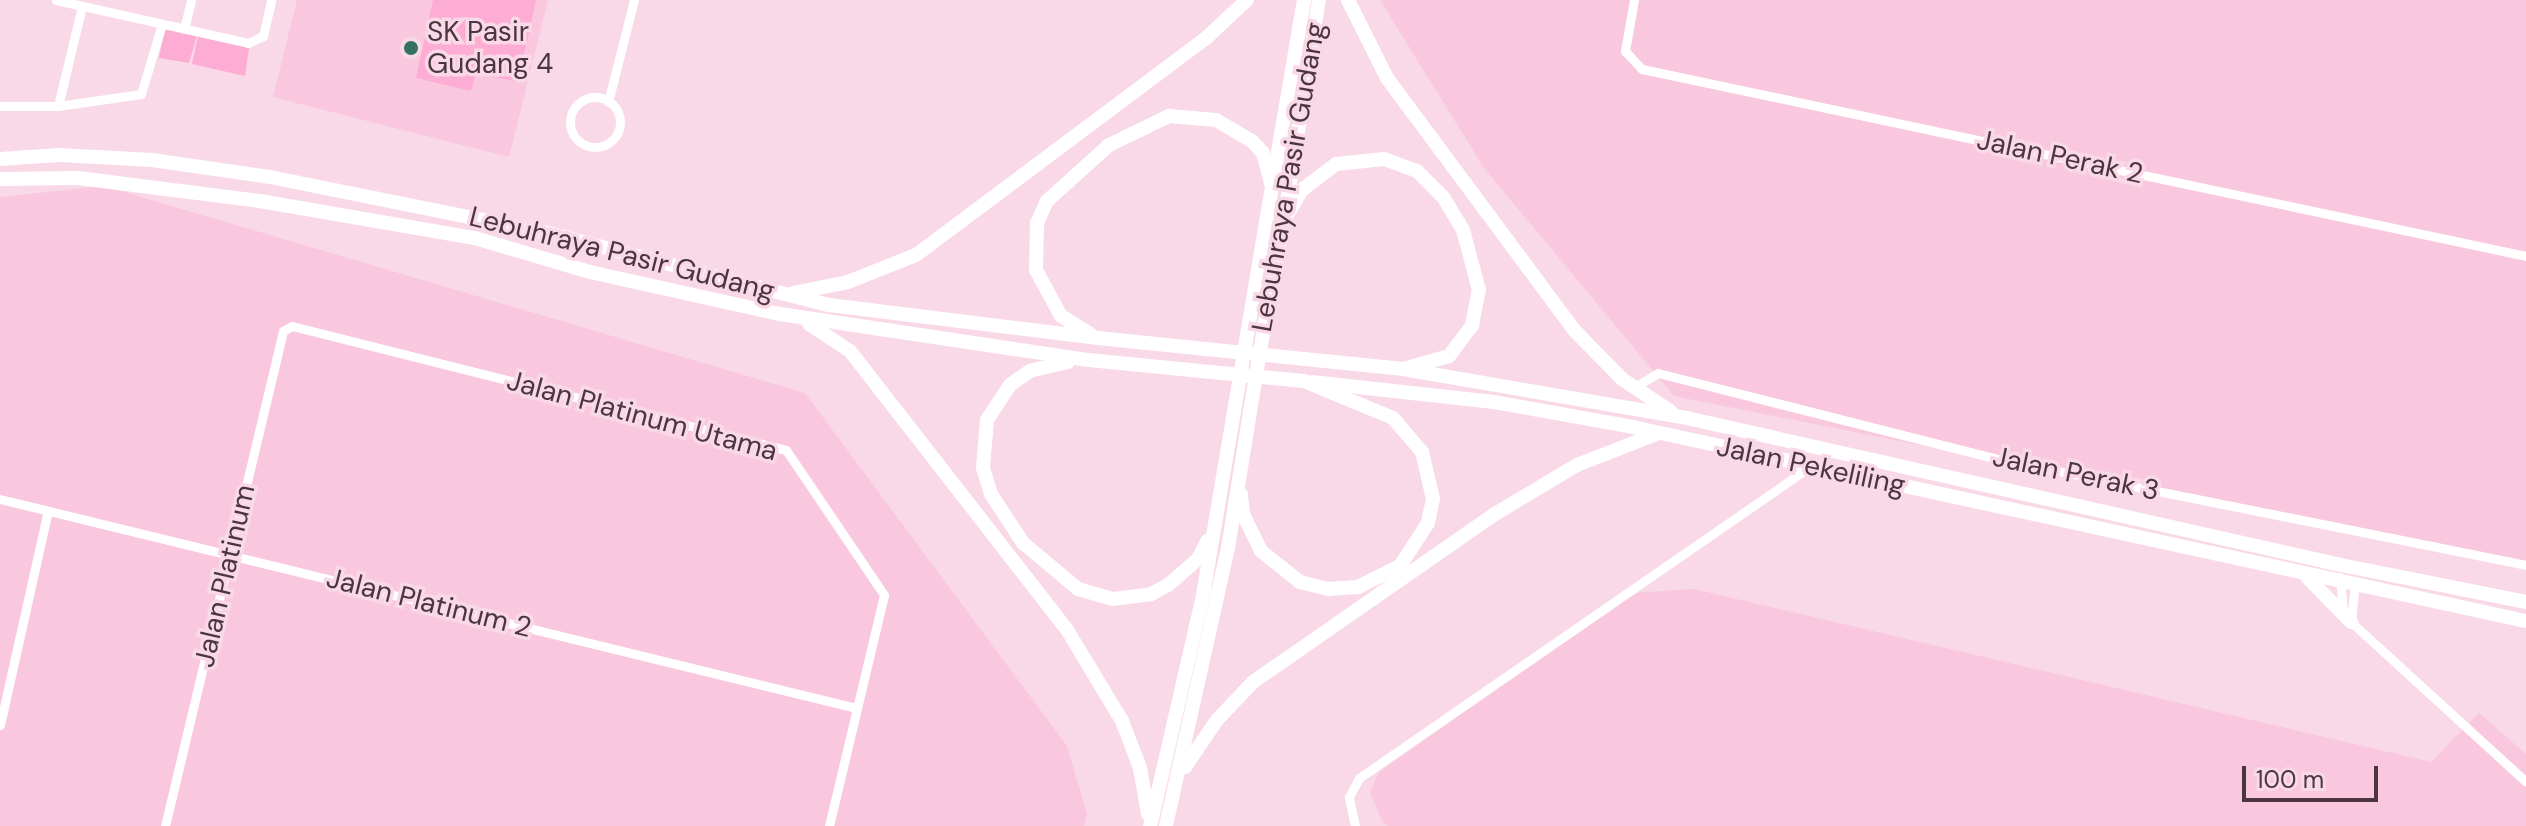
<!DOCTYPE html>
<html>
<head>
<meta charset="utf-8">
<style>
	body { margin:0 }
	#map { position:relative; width:2526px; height:826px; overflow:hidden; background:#f9d8e7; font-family:"DM Sans",sans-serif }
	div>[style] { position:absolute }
	.built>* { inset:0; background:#f9c8de }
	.green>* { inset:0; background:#fdacd3 }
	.minor>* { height:9px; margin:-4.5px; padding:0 4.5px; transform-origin:4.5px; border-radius:4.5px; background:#fff }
	.minor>.ring { margin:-4.5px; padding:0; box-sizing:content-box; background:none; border:9px solid #fff; border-radius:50% }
	.primary>* { height:14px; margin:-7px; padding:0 7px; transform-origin:7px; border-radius:7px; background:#fff }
	.trunk>* { height:14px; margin:-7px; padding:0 7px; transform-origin:7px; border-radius:7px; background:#fff }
	.dots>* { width:22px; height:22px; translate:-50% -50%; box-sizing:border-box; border:4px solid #f9d8e7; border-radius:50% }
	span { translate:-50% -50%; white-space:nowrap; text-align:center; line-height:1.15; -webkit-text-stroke:7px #f9d8e7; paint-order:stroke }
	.poi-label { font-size:28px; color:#4b3640 }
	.left { translate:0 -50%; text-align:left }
	.street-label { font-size:28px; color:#4b3640 }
	.scale { position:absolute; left:2242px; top:766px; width:136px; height:36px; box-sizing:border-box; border:4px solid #4b3640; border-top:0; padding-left:10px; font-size:24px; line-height:28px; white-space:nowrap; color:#4b3640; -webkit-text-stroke:6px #f9d8e7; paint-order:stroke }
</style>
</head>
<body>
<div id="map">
	<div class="built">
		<i style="clip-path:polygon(297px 0,548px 0,509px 157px,273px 97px)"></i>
		<i style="clip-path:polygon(1380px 0,2526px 0,2526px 566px,1674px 396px,1484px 168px)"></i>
		<i style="clip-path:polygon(104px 186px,805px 393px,1067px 746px,1087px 814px,1084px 826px,0 826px,0 197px)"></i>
		<i style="clip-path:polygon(1694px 589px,2431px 762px,2479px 713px,2526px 754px,2526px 826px,1388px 826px,1382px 821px,1370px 793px,1379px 772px,1633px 593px)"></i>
	</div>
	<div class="green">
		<i style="clip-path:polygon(433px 0,536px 0,518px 82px,476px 73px,471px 91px,416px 78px)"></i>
		<i style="clip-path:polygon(165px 29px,197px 35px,189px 63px,159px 58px)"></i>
		<i style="clip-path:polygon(198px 36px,249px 48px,245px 76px,192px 64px)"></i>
	</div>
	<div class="minor">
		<i style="left:56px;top:0;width:197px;rotate:12.6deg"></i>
		<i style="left:248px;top:43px;width:17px;rotate:-25deg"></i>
		<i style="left:263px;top:36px;width:37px;rotate:-77deg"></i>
		<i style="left:1634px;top:0;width:52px;rotate:100deg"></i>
		<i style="left:1625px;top:51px;width:25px;rotate:47deg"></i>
		<i style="left:1642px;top:69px;width:904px;rotate:11.94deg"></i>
		<i style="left:184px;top:29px;width:30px;rotate:-76deg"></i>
		<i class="ring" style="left:570px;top:97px;width:41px;height:41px"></i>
		<i style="left:608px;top:102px;width:105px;rotate:-75.7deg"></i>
		<i style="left:0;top:106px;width:58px"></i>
		<i style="left:58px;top:106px;width:84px;rotate:-8.2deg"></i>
		<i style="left:141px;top:94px;width:73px;rotate:-73.3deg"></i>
		<i style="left:58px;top:106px;width:103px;rotate:-76.5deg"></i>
		<i style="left:1633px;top:388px;width:29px;rotate:-31deg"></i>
		<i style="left:1658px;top:373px;width:356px;rotate:14.2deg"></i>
		<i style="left:2003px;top:460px;width:533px;rotate:11.35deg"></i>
		<i style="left:0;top:499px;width:882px;rotate:13.71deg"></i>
		<i style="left:2340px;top:577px;width:32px;rotate:85deg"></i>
		<i style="left:2343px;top:609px;width:15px;rotate:58deg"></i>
		<i style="left:2351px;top:622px;width:237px;rotate:42.4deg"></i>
		<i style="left:2351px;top:622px;width:41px;rotate:-84.4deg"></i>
		<i style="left:0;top:725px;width:219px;rotate:-77.4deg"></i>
		<i style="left:165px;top:826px;width:509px;rotate:-76.59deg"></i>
		<i style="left:283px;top:331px;width:10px;rotate:-29deg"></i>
		<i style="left:292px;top:326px;width:509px;rotate:14.09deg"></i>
		<i style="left:786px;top:450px;width:175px;rotate:55.9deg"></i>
		<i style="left:884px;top:595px;width:237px;rotate:103.4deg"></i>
		<i style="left:1355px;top:826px;width:30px;rotate:-102deg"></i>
		<i style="left:1349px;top:797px;width:21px;rotate:-62deg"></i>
		<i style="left:1359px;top:778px;width:549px;rotate:-34.62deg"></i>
	</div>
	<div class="primary">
		<i style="left:1348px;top:0;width:87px;rotate:63.4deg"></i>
		<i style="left:1387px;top:78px;width:315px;rotate:53.4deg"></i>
		<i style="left:1575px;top:331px;width:67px;rotate:45.6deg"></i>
		<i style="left:1622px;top:379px;width:58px;rotate:33.7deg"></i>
		<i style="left:1272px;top:187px;width:190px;rotate:-80.3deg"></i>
		<i style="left:1284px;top:220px;width:223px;rotate:-81deg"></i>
		<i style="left:1403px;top:369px;width:283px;rotate:9.8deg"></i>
		<i style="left:1682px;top:417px;width:675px;rotate:12.66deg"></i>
		<i style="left:2341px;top:565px;width:189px;rotate:11.3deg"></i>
		<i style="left:1312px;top:382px;width:183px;rotate:6.3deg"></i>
		<i style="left:1494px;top:402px;width:141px;rotate:10.2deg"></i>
		<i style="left:1633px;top:427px;width:914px;rotate:12.26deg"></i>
		<i style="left:2307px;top:577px;width:63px;rotate:45.6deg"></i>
	</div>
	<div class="trunk">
		<i style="left:0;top:159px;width:60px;rotate:-3.8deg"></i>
		<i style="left:60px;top:155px;width:92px;rotate:3.1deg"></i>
		<i style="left:152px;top:160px;width:119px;rotate:8.2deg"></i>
		<i style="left:270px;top:177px;width:279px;rotate:11.4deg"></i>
		<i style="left:544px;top:232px;width:294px;rotate:14.4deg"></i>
		<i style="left:829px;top:305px;width:271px;rotate:7deg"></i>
		<i style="left:1098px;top:338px;width:307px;rotate:5.8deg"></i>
		<i style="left:1403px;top:369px;width:48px;rotate:-15.8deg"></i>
		<i style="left:1449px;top:356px;width:39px;rotate:-53deg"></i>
		<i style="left:1472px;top:325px;width:36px;rotate:-79deg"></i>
		<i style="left:1479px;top:290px;width:62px;rotate:-104.9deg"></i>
		<i style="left:1463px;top:230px;width:37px;rotate:-121deg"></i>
		<i style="left:1444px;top:198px;width:38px;rotate:-135deg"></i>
		<i style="left:1417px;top:171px;width:35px;rotate:-160deg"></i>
		<i style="left:1384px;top:159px;width:48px;rotate:174.1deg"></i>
		<i style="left:1336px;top:164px;width:43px;rotate:142.6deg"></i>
		<i style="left:1302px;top:190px;width:35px;rotate:121deg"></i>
		<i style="left:1284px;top:220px;width:79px;rotate:100.9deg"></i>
		<i style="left:1269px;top:298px;width:116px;rotate:99.5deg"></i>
		<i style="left:1250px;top:412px;width:138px;rotate:99.2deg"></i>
		<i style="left:1228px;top:548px;width:285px;rotate:102.6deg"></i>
		<i style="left:0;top:179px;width:78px;rotate:-0.7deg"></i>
		<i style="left:78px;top:178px;width:183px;rotate:7.2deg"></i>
		<i style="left:260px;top:201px;width:218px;rotate:9.8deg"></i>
		<i style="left:475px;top:238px;width:120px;rotate:16.5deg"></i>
		<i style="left:590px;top:272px;width:195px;rotate:12.5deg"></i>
		<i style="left:780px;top:314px;width:312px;rotate:8.5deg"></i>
		<i style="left:1089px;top:360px;width:216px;rotate:5.6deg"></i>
		<i style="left:1304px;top:381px;width:96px;rotate:22.6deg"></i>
		<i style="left:1393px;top:418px;width:45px;rotate:49.5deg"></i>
		<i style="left:1422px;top:452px;width:48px;rotate:76.8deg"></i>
		<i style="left:1433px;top:499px;width:25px;rotate:102deg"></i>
		<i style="left:1428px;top:523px;width:51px;rotate:123.1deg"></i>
		<i style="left:1400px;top:566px;width:47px;rotate:153.4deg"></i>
		<i style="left:1358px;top:587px;width:30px;rotate:176deg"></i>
		<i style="left:1328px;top:589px;width:29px;rotate:-166deg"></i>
		<i style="left:1300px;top:582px;width:50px;rotate:-141.5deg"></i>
		<i style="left:1261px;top:551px;width:41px;rotate:-115.9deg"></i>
		<i style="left:1243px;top:514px;width:20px;rotate:-96deg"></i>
		<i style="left:793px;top:293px;width:56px;rotate:-11.3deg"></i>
		<i style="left:848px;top:282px;width:73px;rotate:-21.7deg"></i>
		<i style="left:916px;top:255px;width:361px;rotate:-36.8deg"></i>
		<i style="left:1205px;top:39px;width:57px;rotate:-42.9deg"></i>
		<i style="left:809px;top:324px;width:49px;rotate:33.4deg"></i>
		<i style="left:850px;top:351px;width:351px;rotate:52.1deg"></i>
		<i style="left:1066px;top:628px;width:109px;rotate:58.9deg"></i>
		<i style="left:1122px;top:721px;width:50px;rotate:69deg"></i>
		<i style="left:1140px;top:768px;width:47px;rotate:80.1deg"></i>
		<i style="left:1090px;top:334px;width:34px;rotate:-148deg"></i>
		<i style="left:1061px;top:316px;width:52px;rotate:-118.5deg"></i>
		<i style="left:1036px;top:270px;width:47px;rotate:-88.8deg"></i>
		<i style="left:1037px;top:223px;width:24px;rotate:-66deg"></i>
		<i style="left:1047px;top:201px;width:84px;rotate:-42.1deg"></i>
		<i style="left:1109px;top:145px;width:67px;rotate:-25.8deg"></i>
		<i style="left:1169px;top:116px;width:47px;rotate:4.9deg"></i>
		<i style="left:1216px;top:120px;width:42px;rotate:30.3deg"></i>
		<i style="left:1252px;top:141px;width:16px;rotate:47deg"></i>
		<i style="left:1263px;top:153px;width:35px;rotate:75deg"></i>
		<i style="left:1272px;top:187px;width:410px;rotate:99.6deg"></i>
		<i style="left:1204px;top:591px;width:241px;rotate:102.9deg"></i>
		<i style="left:1068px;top:362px;width:39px;rotate:167deg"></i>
		<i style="left:1030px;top:371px;width:24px;rotate:145deg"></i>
		<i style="left:1010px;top:385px;width:42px;rotate:123.3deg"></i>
		<i style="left:987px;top:420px;width:48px;rotate:94.8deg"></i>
		<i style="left:983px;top:468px;width:27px;rotate:73deg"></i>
		<i style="left:991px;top:494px;width:59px;rotate:56.9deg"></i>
		<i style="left:1023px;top:543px;width:72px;rotate:39.9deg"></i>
		<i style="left:1078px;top:589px;width:36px;rotate:16deg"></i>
		<i style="left:1113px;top:599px;width:38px;rotate:-7deg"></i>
		<i style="left:1151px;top:594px;width:19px;rotate:-28deg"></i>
		<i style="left:1168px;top:585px;width:40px;rotate:-41deg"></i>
		<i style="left:1198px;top:559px;width:20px;rotate:-63deg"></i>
		<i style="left:1185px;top:767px;width:57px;rotate:-55.8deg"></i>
		<i style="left:1217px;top:720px;width:52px;rotate:-46.5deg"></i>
		<i style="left:1253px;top:682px;width:295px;rotate:-34.8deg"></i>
		<i style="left:1495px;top:514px;width:96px;rotate:-30.9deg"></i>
		<i style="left:1577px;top:465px;width:88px;rotate:-21.3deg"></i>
	</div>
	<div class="dots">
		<i style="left:411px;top:48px;background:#36735f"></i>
	</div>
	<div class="poi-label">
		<span class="left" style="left:427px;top:48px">SK Pasir<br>Gudang 4</span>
	</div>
	<div class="street-label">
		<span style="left:2060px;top:157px;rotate:12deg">Jalan Perak 2</span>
		<span style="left:1289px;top:177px;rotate:-80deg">Lebuhraya Pasir Gudang</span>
		<span style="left:622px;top:254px;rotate:14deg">Lebuhraya Pasir Gudang</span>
		<span style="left:642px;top:416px;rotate:15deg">Jalan Platinum Utama</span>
		<span style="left:1811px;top:466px;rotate:12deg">Jalan Pekeliling</span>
		<span style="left:2076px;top:474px;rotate:12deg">Jalan Perak 3</span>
		<span style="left:225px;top:576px;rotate:-77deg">Jalan Platinum</span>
		<span style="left:429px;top:603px;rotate:14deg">Jalan Platinum 2</span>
	</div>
	<div class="scale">100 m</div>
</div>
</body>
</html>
